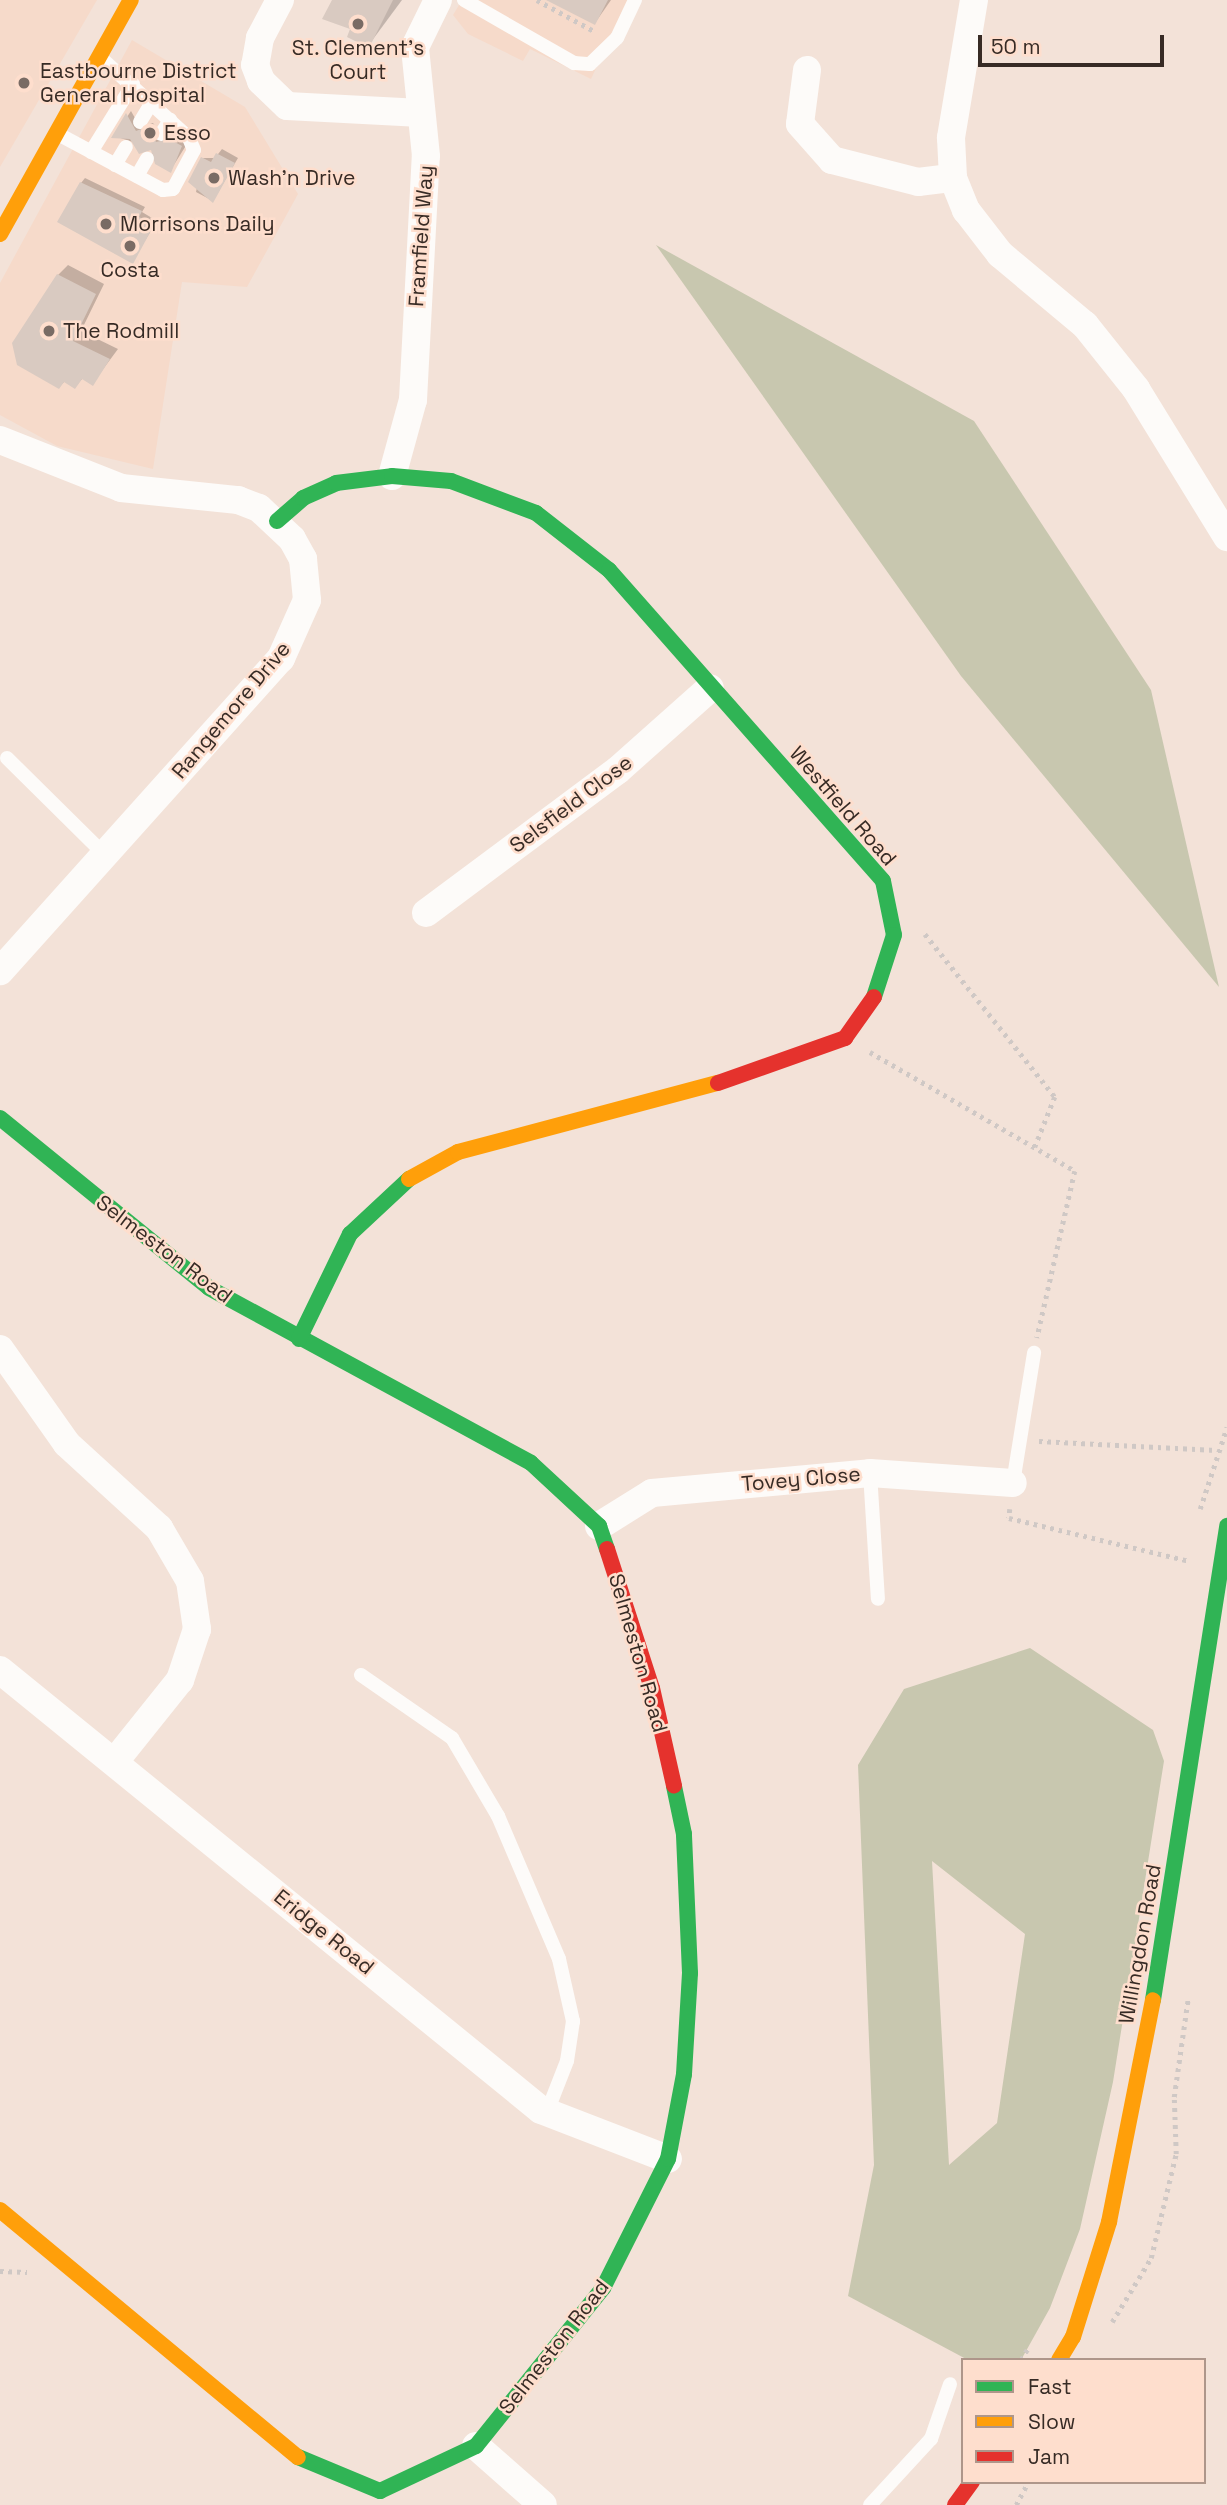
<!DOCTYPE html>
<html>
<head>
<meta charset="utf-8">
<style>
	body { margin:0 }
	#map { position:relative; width:1227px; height:2505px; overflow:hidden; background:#f3e2d8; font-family:"Space Grotesk",sans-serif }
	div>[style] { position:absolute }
	.built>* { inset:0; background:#f6daca }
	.forest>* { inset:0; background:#c8c7af }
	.shadow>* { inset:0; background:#0003 }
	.building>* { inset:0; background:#d9cac1 }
	.path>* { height:4.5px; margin-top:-2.25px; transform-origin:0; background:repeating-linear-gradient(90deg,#cfc8c5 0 3.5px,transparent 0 8.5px) }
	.lane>* { height:14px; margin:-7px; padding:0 7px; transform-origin:7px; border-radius:7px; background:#fdfbf9 }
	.street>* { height:28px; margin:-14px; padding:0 14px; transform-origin:14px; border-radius:14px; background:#fdfbf9 }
	.fast>* { height:16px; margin:-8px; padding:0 8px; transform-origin:8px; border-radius:8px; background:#30b455 }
	.slow>* { height:16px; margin:-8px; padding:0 8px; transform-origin:8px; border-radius:8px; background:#ff9f0a }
	.jam>* { height:16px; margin:-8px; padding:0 8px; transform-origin:8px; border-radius:8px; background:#e5322d }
	.dots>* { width:19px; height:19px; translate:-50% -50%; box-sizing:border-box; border:4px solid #fedecd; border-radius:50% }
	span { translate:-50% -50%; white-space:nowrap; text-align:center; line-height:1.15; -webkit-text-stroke:5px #fedecd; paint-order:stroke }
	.poi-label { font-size:21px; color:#372b25 }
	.left { translate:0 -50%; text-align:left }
	.street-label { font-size:21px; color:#372b25 }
	.legend { position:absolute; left:961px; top:2358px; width:245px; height:126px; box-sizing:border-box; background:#fedecd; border:2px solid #ae968a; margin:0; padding:9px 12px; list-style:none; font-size:21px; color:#372b25 }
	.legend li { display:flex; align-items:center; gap:14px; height:35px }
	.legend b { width:35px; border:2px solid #ae968a }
	.scale { position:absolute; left:978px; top:35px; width:186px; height:32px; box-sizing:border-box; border:4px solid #372b25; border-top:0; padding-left:9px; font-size:21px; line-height:24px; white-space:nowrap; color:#372b25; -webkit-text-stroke:5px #fedecd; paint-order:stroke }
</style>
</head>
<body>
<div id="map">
	<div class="built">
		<i style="clip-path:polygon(0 0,97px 0,0 167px)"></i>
		<i style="clip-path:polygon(462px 0,628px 0,591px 79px,530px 49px,523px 61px,468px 34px,453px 15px)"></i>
		<i style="clip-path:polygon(132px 40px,245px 107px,298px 194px,247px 287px,182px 282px,153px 469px,57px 446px,0 415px,0 283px)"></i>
	</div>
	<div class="forest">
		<i style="clip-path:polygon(656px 245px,974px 421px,1151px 690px,1219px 987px,961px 676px)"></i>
		<i style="clip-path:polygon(evenodd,1030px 1648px,1153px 1730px,1164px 1761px,1113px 2082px,1080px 2229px,1050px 2308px,1021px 2360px,968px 2360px,848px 2296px,874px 2165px,858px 1765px,904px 1689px,1030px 1648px,932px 1861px,1025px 1934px,997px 2123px,949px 2165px,932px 1861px)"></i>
	</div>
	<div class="shadow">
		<i style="clip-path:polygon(333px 0,402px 0,368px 46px)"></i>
		<i style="clip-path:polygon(550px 0,611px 0,595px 23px)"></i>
		<i style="clip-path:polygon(131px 111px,140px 127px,153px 123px,165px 140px,175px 135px,187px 144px,170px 171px,152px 148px,114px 136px)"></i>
		<i style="clip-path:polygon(222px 149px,238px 158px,213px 201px,196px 192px,203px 158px,215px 158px)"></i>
		<i style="clip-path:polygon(85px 178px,145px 207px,142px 212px,157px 221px,132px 262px,81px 183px)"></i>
		<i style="clip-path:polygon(68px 265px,104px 284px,81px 331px,118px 349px,92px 384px,83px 378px,75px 387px,66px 380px,59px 387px,58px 275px)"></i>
	</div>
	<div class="building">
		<i style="clip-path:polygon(332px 0,393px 0,369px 48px,347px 37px,350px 29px,322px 19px)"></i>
		<i style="clip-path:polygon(546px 0,608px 0,595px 25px)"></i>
		<i style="clip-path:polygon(126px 113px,136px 131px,149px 126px,156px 142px,169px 139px,182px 146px,171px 173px,155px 164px,151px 150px,139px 154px,130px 139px,111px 138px)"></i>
		<i style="clip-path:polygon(216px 153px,235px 163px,213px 203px,188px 182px,201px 157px,211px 162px)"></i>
		<i style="clip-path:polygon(80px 182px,142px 211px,139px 217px,154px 225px,133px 264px,57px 222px)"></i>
		<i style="clip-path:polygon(57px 274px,96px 294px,73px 341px,110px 359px,93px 386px,82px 379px,75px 389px,64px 382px,59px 389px,17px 365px,12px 343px)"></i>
	</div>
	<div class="path">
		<i style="left:537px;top:0;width:67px;rotate:28.5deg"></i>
		<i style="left:925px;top:934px;width:208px;rotate:51.4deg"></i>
		<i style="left:1055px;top:1097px;width:54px;rotate:111.8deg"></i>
		<i style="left:870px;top:1052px;width:237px;rotate:30.1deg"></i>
		<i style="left:1075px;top:1171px;width:171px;rotate:102.8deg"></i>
		<i style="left:1039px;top:1441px;width:177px;rotate:2.9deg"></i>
		<i style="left:1010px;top:1509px;width:9px;rotate:96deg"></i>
		<i style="left:1009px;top:1518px;width:186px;rotate:13.4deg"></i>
		<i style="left:1200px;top:1509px;width:86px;rotate:-71.8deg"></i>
		<i style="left:0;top:2271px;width:27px;rotate:2deg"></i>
		<i style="left:1112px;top:2322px;width:75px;rotate:-58.6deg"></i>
		<i style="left:1151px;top:2258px;width:107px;rotate:-76.5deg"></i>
		<i style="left:1176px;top:2154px;width:57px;rotate:-92deg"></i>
		<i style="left:1174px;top:2097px;width:99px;rotate:-81.9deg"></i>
		<i style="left:1021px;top:2360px;width:16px;rotate:-60deg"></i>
		<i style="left:1016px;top:2505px;width:26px;rotate:-62deg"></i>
	</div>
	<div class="lane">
		<i style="left:464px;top:0;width:127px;rotate:29.8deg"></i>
		<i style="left:574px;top:63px;width:16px;rotate:4deg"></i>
		<i style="left:590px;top:64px;width:37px;rotate:-44deg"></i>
		<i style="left:617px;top:38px;width:42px;rotate:-64.7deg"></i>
		<i style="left:140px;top:122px;width:23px;rotate:-59deg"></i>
		<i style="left:58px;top:134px;width:119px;rotate:28.1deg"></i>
		<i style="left:163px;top:190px;width:10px;rotate:-6deg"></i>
		<i style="left:173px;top:189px;width:44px;rotate:-61.7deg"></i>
		<i style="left:194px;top:150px;width:13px;rotate:-113deg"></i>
		<i style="left:189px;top:138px;width:119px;rotate:-137.7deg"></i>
		<i style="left:161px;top:134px;width:17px;rotate:-57deg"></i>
		<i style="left:91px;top:152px;width:80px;rotate:-58.3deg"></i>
		<i style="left:115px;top:165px;width:21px;rotate:-59deg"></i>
		<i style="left:137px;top:176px;width:20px;rotate:-60deg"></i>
		<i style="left:7px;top:758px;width:138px;rotate:44.7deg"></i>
		<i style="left:870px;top:1473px;width:126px;rotate:86.4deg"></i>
		<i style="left:1013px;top:1483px;width:132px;rotate:-80.8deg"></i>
		<i style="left:361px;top:1675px;width:111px;rotate:34.7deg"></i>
		<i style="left:452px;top:1738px;width:91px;rotate:59.5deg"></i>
		<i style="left:498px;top:1816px;width:155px;rotate:66.9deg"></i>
		<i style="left:559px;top:1959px;width:64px;rotate:77.3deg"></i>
		<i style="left:573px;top:2021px;width:40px;rotate:98.5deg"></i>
		<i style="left:567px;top:2061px;width:55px;rotate:111.4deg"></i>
		<i style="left:870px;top:2505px;width:90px;rotate:-47.3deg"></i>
		<i style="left:931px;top:2439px;width:58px;rotate:-70.9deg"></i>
	</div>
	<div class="street">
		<i style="left:280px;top:0;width:43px;rotate:117.8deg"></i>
		<i style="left:260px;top:38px;width:27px;rotate:100deg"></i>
		<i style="left:255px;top:65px;width:17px;rotate:69deg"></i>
		<i style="left:261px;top:81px;width:36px;rotate:44deg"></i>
		<i style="left:287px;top:106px;width:134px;rotate:3deg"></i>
		<i style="left:974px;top:0;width:140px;rotate:99.5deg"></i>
		<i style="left:951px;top:138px;width:40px;rotate:87.1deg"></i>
		<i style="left:953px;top:178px;width:35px;rotate:68deg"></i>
		<i style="left:966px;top:210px;width:56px;rotate:52.3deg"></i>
		<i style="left:1000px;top:254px;width:111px;rotate:39.9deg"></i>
		<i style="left:1085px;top:325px;width:82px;rotate:51.4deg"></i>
		<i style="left:1136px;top:389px;width:174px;rotate:58.4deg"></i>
		<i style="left:807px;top:70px;width:54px;rotate:97.4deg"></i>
		<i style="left:800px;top:124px;width:48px;rotate:48.4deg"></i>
		<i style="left:832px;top:160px;width:89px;rotate:14.3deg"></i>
		<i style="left:918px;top:182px;width:35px;rotate:-7deg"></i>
		<i style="left:0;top:440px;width:130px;rotate:21.6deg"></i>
		<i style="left:121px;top:488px;width:118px;rotate:5.9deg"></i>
		<i style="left:238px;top:500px;width:22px;rotate:21deg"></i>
		<i style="left:259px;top:508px;width:45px;rotate:43.2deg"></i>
		<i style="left:292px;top:539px;width:23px;rotate:61deg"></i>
		<i style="left:303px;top:559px;width:41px;rotate:84.4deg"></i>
		<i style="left:307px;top:600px;width:64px;rotate:114.1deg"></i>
		<i style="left:281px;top:658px;width:421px;rotate:131.9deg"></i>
		<i style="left:392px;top:476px;width:79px;rotate:-74.6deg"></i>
		<i style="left:413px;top:400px;width:244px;rotate:-87deg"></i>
		<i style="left:426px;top:156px;width:110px;rotate:-95.8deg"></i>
		<i style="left:415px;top:47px;width:52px;rotate:-63.9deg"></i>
		<i style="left:426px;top:913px;width:239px;rotate:-36.7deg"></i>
		<i style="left:618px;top:770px;width:123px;rotate:-41.7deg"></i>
		<i style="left:0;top:1349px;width:116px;rotate:54.8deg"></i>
		<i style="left:67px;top:1444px;width:125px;rotate:42.4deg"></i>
		<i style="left:159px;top:1528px;width:61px;rotate:59.7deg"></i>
		<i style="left:190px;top:1581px;width:49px;rotate:81.7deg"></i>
		<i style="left:197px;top:1629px;width:54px;rotate:108.4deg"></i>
		<i style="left:180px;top:1680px;width:104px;rotate:128.7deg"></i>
		<i style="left:599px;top:1526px;width:62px;rotate:-31.9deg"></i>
		<i style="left:652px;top:1493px;width:219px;rotate:-5.2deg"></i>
		<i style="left:870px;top:1473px;width:143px;rotate:4deg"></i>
		<i style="left:0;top:1670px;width:697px;rotate:39.12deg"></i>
		<i style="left:541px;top:2110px;width:136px;rotate:21.1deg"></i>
		<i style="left:476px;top:2446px;width:89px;rotate:41.4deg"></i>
	</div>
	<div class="fast">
		<i style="left:277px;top:521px;width:35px;rotate:-41deg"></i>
		<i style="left:303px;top:498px;width:36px;rotate:-24deg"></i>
		<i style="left:336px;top:483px;width:56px;rotate:-7.1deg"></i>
		<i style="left:392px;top:476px;width:59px;rotate:4.8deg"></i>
		<i style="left:451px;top:481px;width:91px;rotate:20.6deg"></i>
		<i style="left:536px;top:513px;width:93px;rotate:38deg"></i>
		<i style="left:609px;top:570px;width:414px;rotate:48.6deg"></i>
		<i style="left:883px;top:881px;width:55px;rotate:78.5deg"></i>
		<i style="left:894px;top:935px;width:65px;rotate:107.9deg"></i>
		<i style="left:0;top:1118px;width:269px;rotate:39.1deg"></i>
		<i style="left:209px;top:1288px;width:366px;rotate:28.5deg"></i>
		<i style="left:531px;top:1463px;width:93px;rotate:42.8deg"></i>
		<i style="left:599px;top:1526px;width:24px;rotate:71deg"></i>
		<i style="left:299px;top:1339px;width:117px;rotate:-64.1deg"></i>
		<i style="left:350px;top:1234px;width:81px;rotate:-43deg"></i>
		<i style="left:1153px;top:2000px;width:480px;rotate:-81.1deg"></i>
		<i style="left:298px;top:2457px;width:89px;rotate:22.5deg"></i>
		<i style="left:380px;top:2491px;width:106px;rotate:-25.1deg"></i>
		<i style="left:476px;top:2446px;width:203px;rotate:-51.2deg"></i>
		<i style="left:603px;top:2288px;width:144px;rotate:-63.3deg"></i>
		<i style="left:668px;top:2159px;width:86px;rotate:-79.3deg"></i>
		<i style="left:684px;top:2074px;width:101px;rotate:-86.6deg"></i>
		<i style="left:690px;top:1973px;width:139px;rotate:-92.5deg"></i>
		<i style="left:684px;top:1834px;width:49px;rotate:-101.8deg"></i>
	</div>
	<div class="slow">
		<i style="left:0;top:234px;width:268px;rotate:-60.8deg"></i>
		<i style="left:409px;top:1179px;width:56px;rotate:-28.9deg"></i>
		<i style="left:458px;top:1152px;width:269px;rotate:-14.9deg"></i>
		<i style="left:0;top:2210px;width:387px;rotate:39.7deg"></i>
		<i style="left:1059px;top:2360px;width:27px;rotate:-59deg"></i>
		<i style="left:1073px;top:2337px;width:121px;rotate:-72.6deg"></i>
		<i style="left:1109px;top:2222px;width:226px;rotate:-78.8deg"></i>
	</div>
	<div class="jam">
		<i style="left:718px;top:1083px;width:135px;rotate:-19.5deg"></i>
		<i style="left:845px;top:1038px;width:50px;rotate:-54.7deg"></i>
		<i style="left:607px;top:1549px;width:146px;rotate:72.1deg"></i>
		<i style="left:652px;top:1688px;width:100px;rotate:77.3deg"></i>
		<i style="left:955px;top:2505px;width:29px;rotate:-54deg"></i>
	</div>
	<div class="dots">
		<i style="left:358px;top:24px;background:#796b64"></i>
		<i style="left:24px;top:83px;background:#796b64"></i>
		<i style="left:150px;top:133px;background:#796b64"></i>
		<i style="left:214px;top:178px;background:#796b64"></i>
		<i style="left:106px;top:224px;background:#796b64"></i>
		<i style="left:130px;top:246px;background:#796b64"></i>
		<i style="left:49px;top:331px;background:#796b64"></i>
	</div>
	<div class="poi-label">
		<span style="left:358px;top:60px">St. Clement's<br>Court</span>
		<span class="left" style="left:40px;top:83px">Eastbourne District<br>General Hospital</span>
		<span class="left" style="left:164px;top:133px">Esso</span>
		<span class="left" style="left:228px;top:178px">Wash'n Drive</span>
		<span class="left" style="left:120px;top:224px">Morrisons Daily</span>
		<span style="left:130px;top:270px">Costa</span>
		<span class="left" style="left:63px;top:331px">The Rodmill</span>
	</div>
	<div class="street-label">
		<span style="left:421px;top:236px;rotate:-86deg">Framfield Way</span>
		<span style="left:231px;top:710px;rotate:-50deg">Rangemore Drive</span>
		<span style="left:571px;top:804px;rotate:-37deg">Selsfield Close</span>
		<span style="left:843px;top:806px;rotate:49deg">Westfield Road</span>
		<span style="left:164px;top:1249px;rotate:37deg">Selmeston Road</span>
		<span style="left:801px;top:1479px;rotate:-5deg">Tovey Close</span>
		<span style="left:638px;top:1653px;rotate:74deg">Selmeston Road</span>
		<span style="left:324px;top:1932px;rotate:39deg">Eridge Road</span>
		<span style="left:1140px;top:1944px;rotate:-80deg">Willingdon Road</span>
		<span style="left:554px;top:2347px;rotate:-52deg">Selmeston Road</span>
	</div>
	<ul class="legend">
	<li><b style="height:9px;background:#30b455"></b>Fast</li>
	<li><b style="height:9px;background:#ff9f0a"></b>Slow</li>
	<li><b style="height:9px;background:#e5322d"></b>Jam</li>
	</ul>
	<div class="scale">50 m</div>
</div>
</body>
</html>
